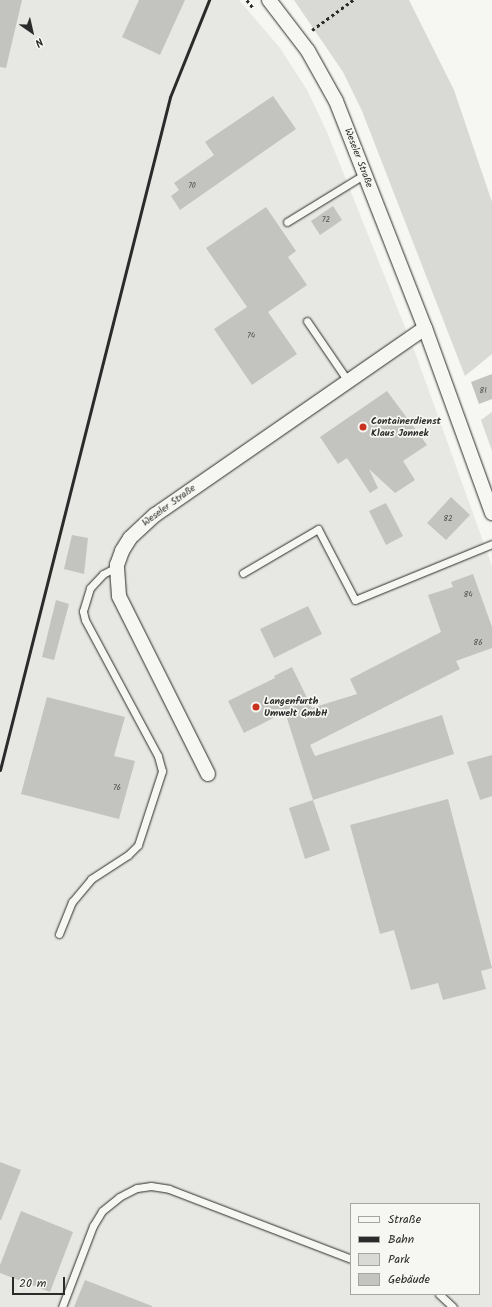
<!DOCTYPE html>
<html>
<head>
<meta charset="utf-8">
<style>
	body { margin:0 }
	#map { position:relative; width:492px; height:1307px; overflow:hidden; background:#f6f6f2; font-family:Kalam,sans-serif }
	div>[style] { position:absolute }
	.built>* { inset:0; background:#e7e7e3 }
	.green>* { inset:0; background:#d9d9d5 }
	.building>* { inset:0; background:#c3c3c0 }
	.path>* { height:2.5px; margin-top:-1.25px; transform-origin:0; background:repeating-linear-gradient(90deg,#2b2b2b 0 3px,transparent 0 6px) }
	.roads { filter:drop-shadow(0 0 1px #2b2b2b) drop-shadow(0 0 1px #2b2b2b) }
	.service>* { height:7px; margin:-3.5px; padding:0 3.5px; transform-origin:3.5px; border-radius:3.5px; background:#f6f6f2 }
	.minor>* { height:14px; margin:-7px; padding:0 7px; transform-origin:7px; border-radius:7px; background:#f6f6f2 }
	.rail>* { height:3px; margin:-1.5px; padding:0 1.5px; transform-origin:1.5px; border-radius:1.5px; background:#2b2b2b }
	.dots>* { width:11px; height:11px; translate:-50% -50%; box-sizing:border-box; border:2px solid #f6f6f2; border-radius:50% }
	span { translate:-50% -50%; white-space:nowrap; text-align:center; line-height:1.15; -webkit-text-stroke:3.5px #f6f6f2; paint-order:stroke }
	.number-label { font-size:8px; color:#515150 }
	.number-label span { -webkit-text-stroke-width:0 }
	.street-label { font-size:10px; color:#2b2b2b }
	.poi-label { font-size:10px; color:#2b2b2b; font-weight:700 }
	.left { translate:0 -50%; text-align:left }
	.legend { position:absolute; left:350px; top:1203px; width:130px; height:92px; box-sizing:border-box; background:#f6f6f2; border:1px solid #a5a5a2; margin:0; padding:5px 7px; list-style:none; font-size:12px; color:#2b2b2b }
	.legend li { display:flex; align-items:center; gap:8px; height:20px }
	.legend b { width:20px; border:1px solid #a5a5a2 }
	.north { position:absolute; left:12px; top:12px; width:40px; height:40px; -webkit-text-stroke:3px #f6f6f2; paint-order:stroke; rotate:146deg; font-size:11px; font-weight:700; line-height:16px; text-align:center; color:#2b2b2b }
	.north::after { content:''; display:block; margin:auto; width:14px; height:18px; background:#2b2b2b; clip-path:polygon(50% 0,100% 100%,50% 72%,0 100%) }
	.scale { position:absolute; left:12px; top:1277px; width:53px; height:18px; box-sizing:border-box; border:2px solid #2b2b2b; border-top:0; padding-left:5px; font-size:12px; line-height:14px; white-space:nowrap; color:#2b2b2b; -webkit-text-stroke:3px #f6f6f2; paint-order:stroke }
</style>
</head>
<body>
<div id="map">
	<div class="built">
		<i style="clip-path:polygon(evenodd,0 0,239px 0,280px 48px,307px 90px,327px 132px,416px 355px,492px 566px,492px 1307px,0 1307px,0 0,351px 1204px,479px 1204px,479px 1294px,351px 1294px,351px 1204px)"></i>
	</div>
	<div class="green">
		<i style="clip-path:polygon(294px 0,409px 0,454px 90px,492px 202px,492px 354px,465px 376px,362px 111px,343px 72px)"></i>
		<i style="clip-path:polygon(492px 412px,492px 451px,481px 420px)"></i>
	</div>
	<div class="building">
		<i style="clip-path:polygon(0 0,22px 0,6px 68px,0 67px)"></i>
		<i style="clip-path:polygon(139px 0,185px 0,160px 55px,122px 37px)"></i>
		<i style="clip-path:polygon(273px 96px,296px 129px,180px 210px,171px 196px,179px 190px,174px 183px,214px 155px,205px 142px)"></i>
		<i style="clip-path:polygon(333px 206px,342px 220px,320px 235px,311px 221px)"></i>
		<i style="clip-path:polygon(266px 207px,296px 251px,288px 257px,307px 285px,268px 312px,297px 354px,252px 385px,214px 329px,247px 307px,206px 248px)"></i>
		<i style="clip-path:polygon(492px 374px,492px 399px,479px 404px,471px 382px)"></i>
		<i style="clip-path:polygon(387px 391px,427px 445px,403px 461px,415px 480px,395px 493px,369px 469px,378px 488px,370px 493px,347px 458px,338px 464px,320px 437px)"></i>
		<i style="clip-path:polygon(451px 497px,470px 515px,446px 540px,427px 523px)"></i>
		<i style="clip-path:polygon(386px 503px,403px 536px,386px 545px,369px 511px)"></i>
		<i style="clip-path:polygon(72px 535px,88px 538px,84px 574px,64px 569px)"></i>
		<i style="clip-path:polygon(473px 574px,492px 627px,492px 648px,456px 661px,460px 669px,310px 745px,315px 756px,442px 715px,454px 754px,313px 800px,330px 850px,305px 859px,289px 808px,313px 800px,285px 712px,244px 733px,228px 701px,275px 678px,274px 676px,292px 667px,312px 708px,357px 694px,350px 679px,441px 632px,428px 595px,453px 587px,451px 582px)"></i>
		<i style="clip-path:polygon(56px 600px,69px 604px,54px 660px,42px 657px)"></i>
		<i style="clip-path:polygon(308px 606px,322px 634px,274px 658px,260px 629px)"></i>
		<i style="clip-path:polygon(47px 697px,125px 717px,114px 756px,135px 761px,119px 819px,21px 794px)"></i>
		<i style="clip-path:polygon(492px 755px,492px 796px,480px 800px,467px 762px)"></i>
		<i style="clip-path:polygon(448px 799px,492px 968px,481px 971px,486px 989px,443px 1000px,438px 983px,411px 990px,394px 930px,380px 934px,350px 825px)"></i>
		<i style="clip-path:polygon(0 1162px,21px 1170px,1px 1220px,0 1220px)"></i>
		<i style="clip-path:polygon(21px 1211px,73px 1232px,50px 1292px,0 1273px,0 1265px)"></i>
		<i style="clip-path:polygon(85px 1280px,152px 1306px,152px 1307px,74px 1307px)"></i>
	</div>
	<div class="path">
		<i style="left:247px;top:0;width:11px;rotate:52deg"></i>
		<i style="left:312px;top:30px;width:51px;rotate:-36.2deg"></i>
	</div>
	<div class="roads">
		<div class="service">
			<i style="left:287px;top:222px;width:92px;rotate:-31.6deg"></i>
			<i style="left:307px;top:321px;width:73px;rotate:55.7deg"></i>
			<i style="left:243px;top:573px;width:87px;rotate:-30.4deg"></i>
			<i style="left:318px;top:529px;width:80px;rotate:62.5deg"></i>
			<i style="left:355px;top:600px;width:148px;rotate:-22.2deg"></i>
			<i style="left:59px;top:934px;width:35px;rotate:-68deg"></i>
			<i style="left:72px;top:902px;width:30px;rotate:-50deg"></i>
			<i style="left:91px;top:879px;width:44px;rotate:-33deg"></i>
			<i style="left:128px;top:855px;width:14px;rotate:-45deg"></i>
			<i style="left:138px;top:845px;width:78px;rotate:-72deg"></i>
			<i style="left:162px;top:771px;width:16px;rotate:-105deg"></i>
			<i style="left:158px;top:756px;width:154px;rotate:-118.2deg"></i>
			<i style="left:85px;top:620px;width:9px;rotate:-103deg"></i>
			<i style="left:83px;top:611px;width:24px;rotate:-73deg"></i>
			<i style="left:90px;top:588px;width:19px;rotate:-47deg"></i>
			<i style="left:103px;top:574px;width:16px;rotate:-27deg"></i>
			<i style="left:439px;top:1294px;width:19px;rotate:43deg"></i>
			<i style="left:62px;top:1307px;width:87px;rotate:-69.1deg"></i>
			<i style="left:93px;top:1226px;width:17px;rotate:-59deg"></i>
			<i style="left:102px;top:1211px;width:22px;rotate:-39deg"></i>
			<i style="left:119px;top:1197px;width:20px;rotate:-27deg"></i>
			<i style="left:137px;top:1188px;width:14px;rotate:-8deg"></i>
			<i style="left:151px;top:1186px;width:18px;rotate:9deg"></i>
			<i style="left:169px;top:1189px;width:195px;rotate:21deg"></i>
		</div>
		<div class="minor">
			<i style="left:269px;top:0;width:64px;rotate:52.6deg"></i>
			<i style="left:308px;top:51px;width:57px;rotate:60.8deg"></i>
			<i style="left:336px;top:101px;width:244px;rotate:68.6deg"></i>
			<i style="left:425px;top:328px;width:197px;rotate:70.1deg"></i>
			<i style="left:208px;top:774px;width:199px;rotate:-116.6deg"></i>
			<i style="left:119px;top:596px;width:31px;rotate:-94deg"></i>
			<i style="left:117px;top:565px;width:15px;rotate:-70deg"></i>
			<i style="left:122px;top:551px;width:15px;rotate:-58deg"></i>
			<i style="left:130px;top:538px;width:34px;rotate:-43deg"></i>
			<i style="left:155px;top:515px;width:328px;rotate:-34.7deg"></i>
		</div>
	</div>
	<div class="rail">
		<i style="left:0;top:770px;width:694px;rotate:-75.82deg"></i>
		<i style="left:170px;top:97px;width:105px;rotate:-68.1deg"></i>
	</div>
	<div class="dots">
		<i style="left:363px;top:427px;background:#c8321e"></i>
		<i style="left:256px;top:707px;background:#c8321e"></i>
	</div>
	<div class="number-label">
		<span style="left:192px;top:186px">70</span>
		<span style="left:326px;top:220px">72</span>
		<span style="left:251px;top:336px">74</span>
		<span style="left:483px;top:391px">81</span>
		<span style="left:448px;top:519px">82</span>
		<span style="left:468px;top:595px">84</span>
		<span style="left:478px;top:643px">86</span>
		<span style="left:117px;top:788px">76</span>
	</div>
	<div class="street-label">
		<span style="left:358px;top:158px;rotate:69deg">Weseler Straße</span>
		<span style="left:169px;top:506px;rotate:-36deg">Weseler Straße</span>
	</div>
	<div class="poi-label">
		<span class="left" style="left:371px;top:427px">Containerdienst<br>Klaus Jonnek</span>
		<span class="left" style="left:264px;top:707px">Langenfurth<br>Umwelt GmbH</span>
	</div>
	<ul class="legend">
	<li><b style="height:5px;background:#f6f6f2"></b>Straße</li>
	<li><b style="height:5px;background:#2b2b2b"></b>Bahn</li>
	<li><b style="height:11px;background:#d9d9d5"></b>Park</li>
	<li><b style="height:11px;background:#c3c3c0"></b>Gebäude</li>
	</ul>
	<div class="north">N</div>
	<div class="scale">20 m</div>
</div>
</body>
</html>
